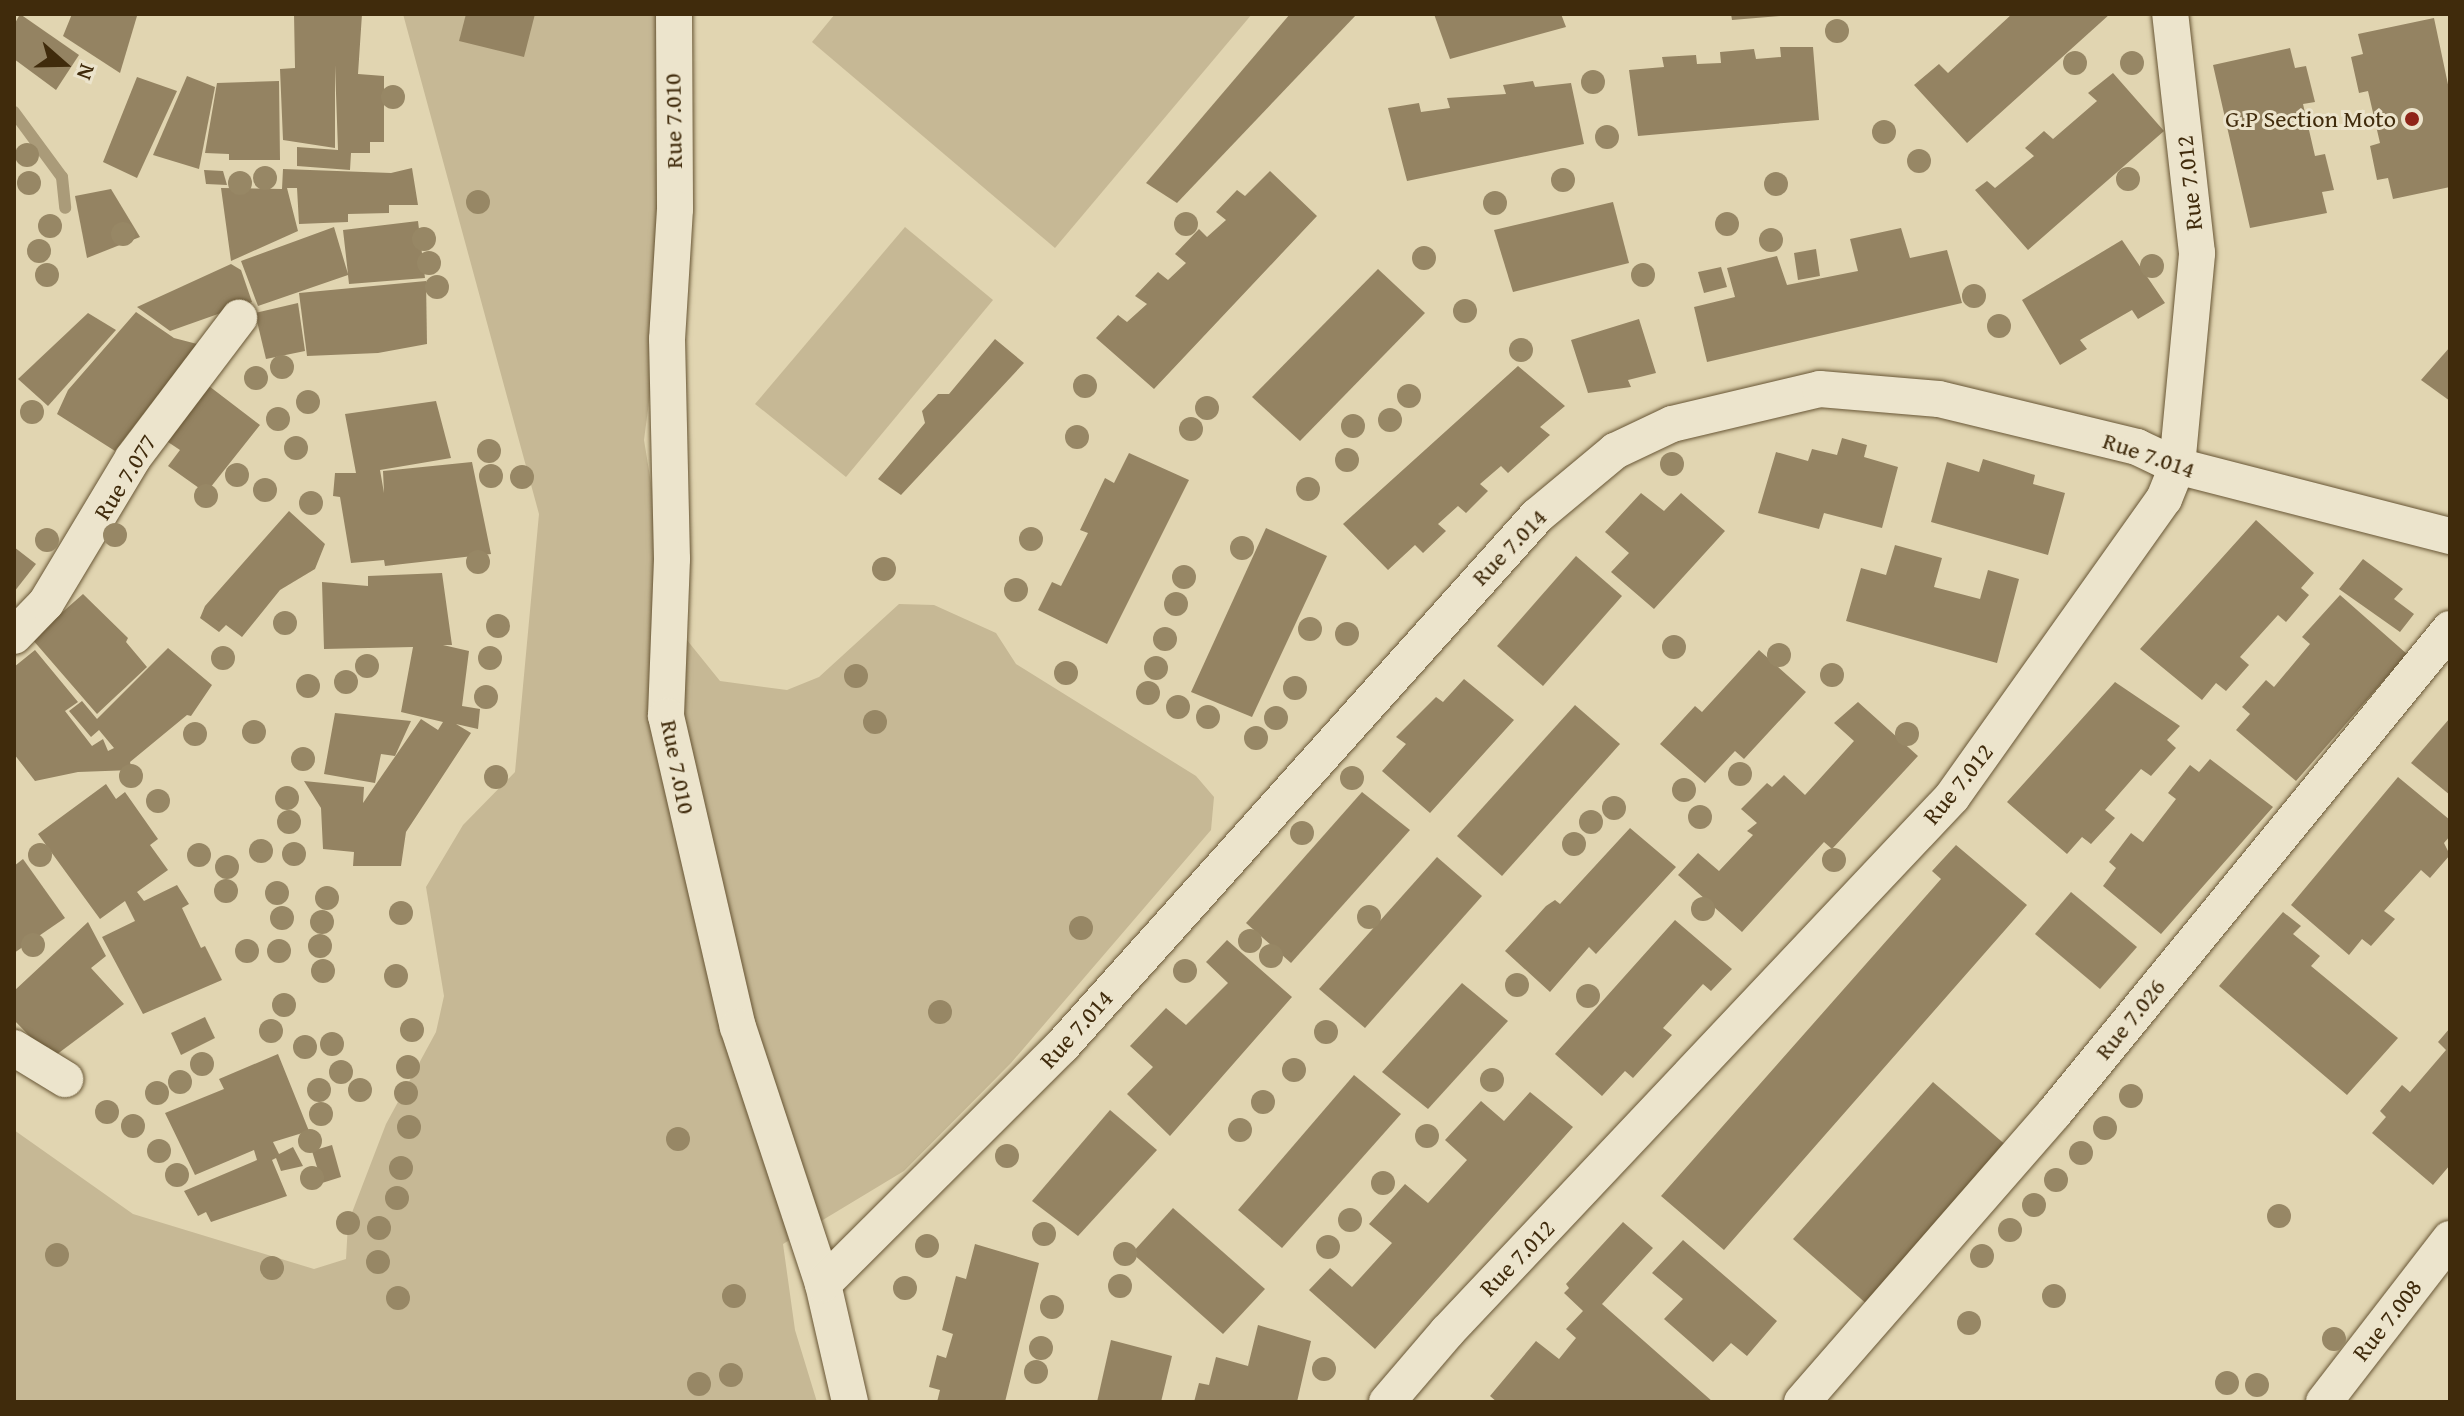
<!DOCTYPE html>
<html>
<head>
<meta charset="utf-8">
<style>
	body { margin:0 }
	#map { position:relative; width:2464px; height:1416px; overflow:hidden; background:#e1d5b1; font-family:"Gentium Book Plus",serif }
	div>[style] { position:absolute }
	.green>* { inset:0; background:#c6b895 }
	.stream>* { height:12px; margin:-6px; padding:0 6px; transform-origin:6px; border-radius:6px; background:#aa9b79 }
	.building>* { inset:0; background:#948362 }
	.roads { filter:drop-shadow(0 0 2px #685635) drop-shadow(0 0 2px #685635) }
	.street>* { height:36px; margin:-18px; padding:0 18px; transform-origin:18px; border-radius:18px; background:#ece4cc }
	.trees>* { width:24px; height:24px; margin:-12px; border-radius:50%; background:#978765 }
	.dots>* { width:22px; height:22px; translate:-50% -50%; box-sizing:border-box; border:4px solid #ece4cc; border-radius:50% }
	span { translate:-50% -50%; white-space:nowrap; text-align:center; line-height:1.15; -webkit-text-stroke:6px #ece4cc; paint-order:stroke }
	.poi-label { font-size:24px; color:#402b0c }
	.right { translate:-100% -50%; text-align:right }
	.street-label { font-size:24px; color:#402b0c }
	.frame { position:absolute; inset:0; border:16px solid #402b0c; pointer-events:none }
	.north { position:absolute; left:24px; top:24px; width:80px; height:80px; -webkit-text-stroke:6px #ece4cc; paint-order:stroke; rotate:110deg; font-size:22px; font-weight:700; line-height:32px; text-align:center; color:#402b0c }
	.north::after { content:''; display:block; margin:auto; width:28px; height:36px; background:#402b0c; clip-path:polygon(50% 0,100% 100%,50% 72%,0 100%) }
</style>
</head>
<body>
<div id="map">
	<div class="green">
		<i style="clip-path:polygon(403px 14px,660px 14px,663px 294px,644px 440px,674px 624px,720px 681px,787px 690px,819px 677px,899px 604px,934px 605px,996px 633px,1016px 664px,1196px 776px,1214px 797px,1211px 830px,1011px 1063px,904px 1171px,783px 1244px,795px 1330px,817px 1402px,14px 1402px,14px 1130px,133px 1214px,314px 1269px,346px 1259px,348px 1223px,386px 1124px,436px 1032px,444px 996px,426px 887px,463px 825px,515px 772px,539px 514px)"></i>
		<i style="clip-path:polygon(835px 14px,1252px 14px,1055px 248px,812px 42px)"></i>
		<i style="clip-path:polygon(905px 227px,993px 300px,846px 477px,755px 404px)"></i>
	</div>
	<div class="stream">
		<i style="left:14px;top:112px;width:81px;rotate:53.6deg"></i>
		<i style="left:62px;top:177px;width:31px;rotate:84deg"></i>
	</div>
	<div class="building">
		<i style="clip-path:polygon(20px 14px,79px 55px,56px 90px,14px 59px,14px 25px)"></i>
		<i style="clip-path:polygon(72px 14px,137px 16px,120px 73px,63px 36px)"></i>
		<i style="clip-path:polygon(294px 14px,362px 14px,358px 74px,384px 76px,384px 142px,370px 142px,370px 153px,351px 153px,350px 170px,297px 166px,297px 147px,338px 150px,335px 65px,335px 148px,283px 140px,280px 69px,295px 68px)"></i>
		<i style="clip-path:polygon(466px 14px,535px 14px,524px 57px,459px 41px)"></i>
		<i style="clip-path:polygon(1290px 14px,1357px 14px,1177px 203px,1146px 183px)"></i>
		<i style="clip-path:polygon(1434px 14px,1561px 14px,1566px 27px,1450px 59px)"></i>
		<i style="clip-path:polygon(1731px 14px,1780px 14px,1780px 16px,1732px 20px)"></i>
		<i style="clip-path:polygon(2012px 14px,2110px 14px,1967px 143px,1914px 85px,1939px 64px,1948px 73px)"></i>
		<i style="clip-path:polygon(2434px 18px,2450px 94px,2450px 187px,2393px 199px,2388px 178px,2377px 180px,2370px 146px,2380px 143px,2368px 91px,2359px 93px,2351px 57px,2363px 54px,2358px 34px)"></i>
		<i style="clip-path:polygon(1780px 47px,1813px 47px,1819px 120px,1638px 136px,1629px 70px,1664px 67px,1662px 57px,1696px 55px,1697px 64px,1721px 63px,1720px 52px,1754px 49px,1756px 59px,1781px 57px)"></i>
		<i style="clip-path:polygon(2290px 48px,2295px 68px,2306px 66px,2315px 102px,2303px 104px,2315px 156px,2325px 154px,2334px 190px,2322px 192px,2327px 213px,2250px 228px,2213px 65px)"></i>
		<i style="clip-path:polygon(2113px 73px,2164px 131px,2028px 250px,1975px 190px,1987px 181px,1995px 188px,2034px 156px,2025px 148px,2044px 131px,2053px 139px,2097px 101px,2088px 93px)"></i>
		<i style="clip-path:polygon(187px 76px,215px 87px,199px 169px,153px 155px)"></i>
		<i style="clip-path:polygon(137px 77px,177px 91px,137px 178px,103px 162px)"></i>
		<i style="clip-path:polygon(279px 81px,280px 160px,229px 160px,229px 154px,205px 153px,217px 83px)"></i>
		<i style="clip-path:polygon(1533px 81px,1535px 87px,1571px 83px,1584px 144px,1407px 181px,1388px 108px,1419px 103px,1421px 112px,1450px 108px,1447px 98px,1506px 94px,1503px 85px)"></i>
		<i style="clip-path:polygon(412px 168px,418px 205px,389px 205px,389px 213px,348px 214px,348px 222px,299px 224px,297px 188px,287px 188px,298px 231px,231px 261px,221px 188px,282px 189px,283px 169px,391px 173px)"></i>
		<i style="clip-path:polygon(204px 170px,223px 171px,227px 185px,206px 184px)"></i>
		<i style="clip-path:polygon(1270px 171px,1317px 216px,1154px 389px,1096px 338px,1118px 315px,1127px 322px,1147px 304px,1135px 296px,1158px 272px,1168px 280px,1186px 263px,1175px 254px,1199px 229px,1207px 237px,1226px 220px,1216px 212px,1237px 190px,1245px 196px)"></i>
		<i style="clip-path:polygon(111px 189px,140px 237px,87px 258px,75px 196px)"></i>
		<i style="clip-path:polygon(1613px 202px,1629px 263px,1513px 292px,1494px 230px)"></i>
		<i style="clip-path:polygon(418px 221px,425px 278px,349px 284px,348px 275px,258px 306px,241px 261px,334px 227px,348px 274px,343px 230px)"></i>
		<i style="clip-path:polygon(1901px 228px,1910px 258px,1947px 250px,1962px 303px,1707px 362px,1694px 307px,1735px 297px,1727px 268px,1777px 256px,1787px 285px,1858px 271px,1850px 239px)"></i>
		<i style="clip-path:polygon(2122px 240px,2165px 303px,2138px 319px,2132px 310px,2080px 340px,2087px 349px,2060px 365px,2022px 300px)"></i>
		<i style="clip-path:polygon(1816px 249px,1820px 276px,1798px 280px,1794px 253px)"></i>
		<i style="clip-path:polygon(231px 264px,241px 270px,252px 302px,170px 331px,137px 307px)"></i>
		<i style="clip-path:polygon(1721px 267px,1727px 287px,1704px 293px,1698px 272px)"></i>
		<i style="clip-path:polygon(1378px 269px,1425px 313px,1300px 441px,1252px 397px)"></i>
		<i style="clip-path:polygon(426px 281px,427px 344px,378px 353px,307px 356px,299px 293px)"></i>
		<i style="clip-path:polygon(298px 303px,305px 351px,266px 359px,255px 313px)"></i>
		<i style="clip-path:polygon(136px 312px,174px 338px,197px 344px,115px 451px,57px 414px,68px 390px)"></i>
		<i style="clip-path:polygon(88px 313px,116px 330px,48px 406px,18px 379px)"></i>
		<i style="clip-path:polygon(1639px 319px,1656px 373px,1628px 380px,1631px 387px,1588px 393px,1571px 340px)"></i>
		<i style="clip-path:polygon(995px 339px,1024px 363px,901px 495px,878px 479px,925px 423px,922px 411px,938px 394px,949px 394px)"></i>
		<i style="clip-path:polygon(2450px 347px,2450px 401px,2421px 380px)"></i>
		<i style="clip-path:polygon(1518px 366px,1565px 406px,1540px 427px,1550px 435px,1508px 473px,1501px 466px,1480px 484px,1488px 491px,1466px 513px,1458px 506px,1438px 524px,1446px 531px,1423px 553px,1415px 545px,1388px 570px,1343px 524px)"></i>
		<i style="clip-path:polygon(205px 383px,260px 425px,206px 493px,168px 466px,180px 450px,162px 438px)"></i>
		<i style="clip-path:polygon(436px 401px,451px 458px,380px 470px,384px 493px,383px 471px,472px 462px,491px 554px,385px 566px,384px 560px,351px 563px,340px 497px,333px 496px,335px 473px,356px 473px,345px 414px)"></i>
		<i style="clip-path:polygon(1842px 438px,1867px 445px,1864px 457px,1898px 467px,1882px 528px,1824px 513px,1819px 529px,1758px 513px,1776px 452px,1808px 461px,1812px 449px,1837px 455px)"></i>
		<i style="clip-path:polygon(1129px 453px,1189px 480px,1107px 644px,1038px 610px,1052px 582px,1061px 586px,1088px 533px,1080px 530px,1105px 478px,1114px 483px)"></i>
		<i style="clip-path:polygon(1983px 459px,2035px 475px,2033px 484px,2065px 493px,2048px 555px,1931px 522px,1947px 462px,1979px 472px)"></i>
		<i style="clip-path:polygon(1641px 493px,1664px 511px,1681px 493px,1725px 531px,1654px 609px,1611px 572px,1629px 553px,1605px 532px)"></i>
		<i style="clip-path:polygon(289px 511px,325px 544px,315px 569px,280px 590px,242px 637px,226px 625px,219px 632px,200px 618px,205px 606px)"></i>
		<i style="clip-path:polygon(2256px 520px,2314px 573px,2301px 588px,2309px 595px,2286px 622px,2278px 615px,2240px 657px,2249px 665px,2226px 691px,2216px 683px,2202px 700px,2140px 649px)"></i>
		<i style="clip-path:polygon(1266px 528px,1327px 556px,1252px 717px,1191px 692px)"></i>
		<i style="clip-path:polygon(1895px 545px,1942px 558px,1934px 587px,1980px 599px,1988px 570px,2019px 579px,1997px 663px,1846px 621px,1861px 568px,1886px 575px)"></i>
		<i style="clip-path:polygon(14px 547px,36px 564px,14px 592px)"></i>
		<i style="clip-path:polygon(1576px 556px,1622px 596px,1543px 686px,1497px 646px)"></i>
		<i style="clip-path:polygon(2363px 559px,2403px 589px,2394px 599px,2414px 614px,2400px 632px,2339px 589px)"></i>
		<i style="clip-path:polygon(442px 573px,452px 645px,443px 645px,469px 651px,462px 706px,480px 709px,478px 729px,456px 724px,471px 733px,406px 832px,401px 866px,353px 866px,354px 852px,323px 849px,321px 808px,304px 781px,364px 787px,363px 803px,421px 719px,438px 730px,443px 722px,401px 712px,413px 647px,324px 649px,322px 582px,368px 586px,368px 576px)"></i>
		<i style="clip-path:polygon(83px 594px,128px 638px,126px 642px,147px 667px,97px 714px,32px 639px)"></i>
		<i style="clip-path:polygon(2340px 595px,2407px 654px,2296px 781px,2236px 730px,2250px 714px,2242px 707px,2266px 680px,2274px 687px,2310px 644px,2302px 637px)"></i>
		<i style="clip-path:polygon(168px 648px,212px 685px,191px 716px,187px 715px,130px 762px,132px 770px,78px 772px,35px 781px,14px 754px,14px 667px,35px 650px,78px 702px,65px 711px,92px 746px,103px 739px,108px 751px,114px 748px,99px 730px,91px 737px,69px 711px,82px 701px,97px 719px)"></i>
		<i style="clip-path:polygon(1759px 650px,1806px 692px,1744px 759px,1735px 751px,1705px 783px,1660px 744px,1695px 706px,1702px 712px)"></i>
		<i style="clip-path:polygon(1464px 679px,1514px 720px,1430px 813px,1382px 771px,1406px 744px,1396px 737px,1436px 697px,1443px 702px)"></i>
		<i style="clip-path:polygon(2115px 682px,2180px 726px,2167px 740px,2176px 748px,2151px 776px,2141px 769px,2105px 810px,2115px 818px,2091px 844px,2082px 837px,2067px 854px,2007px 802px)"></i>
		<i style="clip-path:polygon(1858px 702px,1918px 756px,1832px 849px,1824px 842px,1742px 932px,1678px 875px,1698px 853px,1719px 871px,1753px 835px,1747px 831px,1757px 823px,1741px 809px,1767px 783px,1772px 787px,1784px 775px,1805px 795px,1854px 741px,1834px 723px)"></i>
		<i style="clip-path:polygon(1575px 705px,1620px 744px,1502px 876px,1457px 836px)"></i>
		<i style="clip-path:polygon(335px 713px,411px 721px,395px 756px,381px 754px,375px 783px,324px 774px)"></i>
		<i style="clip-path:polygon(2450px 718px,2450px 795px,2411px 763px)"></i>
		<i style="clip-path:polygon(2210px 759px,2273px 807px,2161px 934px,2103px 886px,2116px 868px,2109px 862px,2131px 833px,2143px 842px,2176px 799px,2168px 793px,2190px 765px,2199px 772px)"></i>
		<i style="clip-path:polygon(2398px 777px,2450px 820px,2450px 836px,2444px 843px,2450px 855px,2430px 878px,2421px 870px,2384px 911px,2395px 919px,2371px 946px,2362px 939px,2349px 955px,2291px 905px)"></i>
		<i style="clip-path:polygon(106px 784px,116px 799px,125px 792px,158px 839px,150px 845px,168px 870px,137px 892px,144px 901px,177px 885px,189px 904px,182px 908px,201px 948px,205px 946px,222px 980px,143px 1014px,102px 937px,135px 921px,125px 901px,100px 919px,38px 834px)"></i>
		<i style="clip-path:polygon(1362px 792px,1410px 830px,1291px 963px,1246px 923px)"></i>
		<i style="clip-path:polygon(1630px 828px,1676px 867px,1596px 954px,1589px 947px,1550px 992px,1505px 951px,1546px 906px,1555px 900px,1560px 904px)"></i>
		<i style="clip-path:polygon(1956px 845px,2027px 905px,1724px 1250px,1661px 1196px,1941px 879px,1932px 871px)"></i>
		<i style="clip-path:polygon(1437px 857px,1482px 896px,1365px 1028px,1319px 989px)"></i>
		<i style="clip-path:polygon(23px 859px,65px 918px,14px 953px,14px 866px)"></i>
		<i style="clip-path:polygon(2071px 892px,2137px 947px,2100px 989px,2035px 934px)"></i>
		<i style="clip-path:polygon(2283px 912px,2301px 926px,2293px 934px,2320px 956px,2311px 966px,2398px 1038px,2347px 1095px,2219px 986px)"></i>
		<i style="clip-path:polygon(1675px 920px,1732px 969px,1711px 991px,1703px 984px,1663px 1028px,1672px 1035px,1633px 1078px,1625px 1071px,1602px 1096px,1555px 1054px)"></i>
		<i style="clip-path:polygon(88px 922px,106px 956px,91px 968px,124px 1004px,56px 1055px,48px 1047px,44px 1051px,14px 1020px,14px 991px)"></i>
		<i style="clip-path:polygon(1227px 940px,1292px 997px,1170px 1136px,1127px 1094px,1153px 1067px,1130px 1046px,1166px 1008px,1186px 1025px,1228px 983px,1206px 962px)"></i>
		<i style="clip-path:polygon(1462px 983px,1508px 1021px,1428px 1109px,1382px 1072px)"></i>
		<i style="clip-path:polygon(205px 1017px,215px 1038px,181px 1055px,171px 1033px)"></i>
		<i style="clip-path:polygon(2450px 1028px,2450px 1165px,2433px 1185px,2372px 1133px,2386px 1117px,2380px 1111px,2402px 1085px,2410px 1092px,2446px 1050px,2438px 1042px)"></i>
		<i style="clip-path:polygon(278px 1054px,309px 1131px,273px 1142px,279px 1154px,293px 1147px,303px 1166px,281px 1171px,276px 1158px,272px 1160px,287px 1196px,211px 1222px,206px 1212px,198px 1216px,184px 1191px,257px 1160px,254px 1150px,195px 1175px,165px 1113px,224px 1089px,219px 1079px)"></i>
		<i style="clip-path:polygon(1354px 1075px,1401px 1114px,1282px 1248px,1238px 1210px)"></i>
		<i style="clip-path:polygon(1933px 1082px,2008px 1147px,1869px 1306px,1793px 1239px)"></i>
		<i style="clip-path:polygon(1530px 1092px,1573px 1127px,1375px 1349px,1309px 1290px,1330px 1268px,1352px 1287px,1392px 1243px,1369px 1224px,1405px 1184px,1428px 1203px,1467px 1160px,1445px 1140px,1481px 1101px,1504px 1121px)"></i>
		<i style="clip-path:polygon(1110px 1110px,1157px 1150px,1078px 1236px,1032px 1201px)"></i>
		<i style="clip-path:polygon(332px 1145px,341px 1177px,322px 1183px,312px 1151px)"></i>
		<i style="clip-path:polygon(1173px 1208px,1265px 1289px,1223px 1334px,1132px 1253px)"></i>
		<i style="clip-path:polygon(1623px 1222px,1653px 1248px,1602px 1304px,1713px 1402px,1497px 1402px,1490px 1396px,1536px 1341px,1559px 1359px,1576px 1338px,1566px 1329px,1583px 1311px,1564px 1293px,1569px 1288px,1566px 1284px)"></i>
		<i style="clip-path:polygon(1683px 1240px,1777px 1321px,1747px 1356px,1731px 1343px,1713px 1362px,1664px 1319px,1683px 1299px,1652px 1273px)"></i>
		<i style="clip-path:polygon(975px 1244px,1039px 1263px,1005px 1402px,937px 1402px,940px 1390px,929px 1387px,937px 1355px,946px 1358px,953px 1334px,942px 1330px,956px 1276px,966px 1279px)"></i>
		<i style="clip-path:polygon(1258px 1325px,1311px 1341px,1297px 1402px,1194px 1402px,1199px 1383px,1209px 1385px,1216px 1357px,1248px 1366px)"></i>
		<i style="clip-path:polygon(1111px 1340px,1172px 1356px,1161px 1402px,1097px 1402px)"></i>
	</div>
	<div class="roads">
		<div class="street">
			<i style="left:674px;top:14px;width:195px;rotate:89.7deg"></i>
			<i style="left:675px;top:209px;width:130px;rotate:93.5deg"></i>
			<i style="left:667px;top:339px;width:220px;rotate:88.7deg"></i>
			<i style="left:672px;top:559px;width:157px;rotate:92.2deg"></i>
			<i style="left:666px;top:716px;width:319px;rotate:77deg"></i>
			<i style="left:738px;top:1027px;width:271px;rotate:71.7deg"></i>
			<i style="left:823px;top:1284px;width:121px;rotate:77.1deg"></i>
			<i style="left:14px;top:636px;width:46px;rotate:-45.9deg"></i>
			<i style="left:46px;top:603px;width:169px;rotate:-59deg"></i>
			<i style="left:133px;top:458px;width:176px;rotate:-52.9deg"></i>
			<i style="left:14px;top:1048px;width:60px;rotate:31.3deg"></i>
			<i style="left:823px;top:1284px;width:337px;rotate:-44.9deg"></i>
			<i style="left:1062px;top:1046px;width:712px;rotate:-48.13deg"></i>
			<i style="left:1537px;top:516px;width:102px;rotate:-39.8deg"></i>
			<i style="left:1615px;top:451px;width:63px;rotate:-25.3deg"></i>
			<i style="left:1672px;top:424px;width:152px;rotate:-13.3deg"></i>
			<i style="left:1820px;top:389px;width:119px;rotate:4.8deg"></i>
			<i style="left:1939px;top:399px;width:204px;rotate:13.6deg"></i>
			<i style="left:2137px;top:447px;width:44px;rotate:25.4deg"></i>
			<i style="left:2177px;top:466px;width:282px;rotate:14.4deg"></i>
			<i style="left:1387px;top:1402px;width:92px;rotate:-49.4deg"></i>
			<i style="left:1447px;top:1332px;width:736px;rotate:-46.65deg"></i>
			<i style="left:1952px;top:797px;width:366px;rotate:-54.6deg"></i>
			<i style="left:2164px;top:499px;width:35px;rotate:-68deg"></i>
			<i style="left:2177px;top:466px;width:214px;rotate:-84.6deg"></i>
			<i style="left:2197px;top:253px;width:241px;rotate:-96.4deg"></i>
			<i style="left:1802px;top:1402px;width:385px;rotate:-48.9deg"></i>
			<i style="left:2055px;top:1112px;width:624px;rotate:-50.72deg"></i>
			<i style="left:2324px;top:1402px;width:206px;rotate:-52.3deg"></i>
		</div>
	</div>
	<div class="trees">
		<i style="left:1837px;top:31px"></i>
		<i style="left:2075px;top:63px"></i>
		<i style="left:2132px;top:63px"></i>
		<i style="left:1593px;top:82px"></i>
		<i style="left:393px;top:97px"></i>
		<i style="left:1884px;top:132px"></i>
		<i style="left:1607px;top:137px"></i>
		<i style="left:27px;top:155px"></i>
		<i style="left:1919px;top:161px"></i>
		<i style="left:265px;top:178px"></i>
		<i style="left:2128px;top:179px"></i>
		<i style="left:1563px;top:180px"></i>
		<i style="left:29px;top:183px"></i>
		<i style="left:240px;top:183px"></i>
		<i style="left:1776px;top:184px"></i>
		<i style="left:478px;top:202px"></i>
		<i style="left:1495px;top:203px"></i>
		<i style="left:1186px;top:224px"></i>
		<i style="left:1727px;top:224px"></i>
		<i style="left:50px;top:226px"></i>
		<i style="left:123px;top:234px"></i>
		<i style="left:424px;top:239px"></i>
		<i style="left:1771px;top:240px"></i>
		<i style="left:39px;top:251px"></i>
		<i style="left:1424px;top:258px"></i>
		<i style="left:429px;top:263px"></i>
		<i style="left:2152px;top:266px"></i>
		<i style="left:47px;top:275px"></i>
		<i style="left:1643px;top:275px"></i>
		<i style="left:437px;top:287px"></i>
		<i style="left:1974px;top:296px"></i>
		<i style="left:1465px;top:311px"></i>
		<i style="left:1999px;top:326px"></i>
		<i style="left:1521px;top:350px"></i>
		<i style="left:282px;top:367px"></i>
		<i style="left:256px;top:378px"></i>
		<i style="left:1085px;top:386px"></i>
		<i style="left:1409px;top:396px"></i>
		<i style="left:308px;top:402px"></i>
		<i style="left:1207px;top:408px"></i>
		<i style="left:32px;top:412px"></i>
		<i style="left:278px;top:419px"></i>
		<i style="left:1390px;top:420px"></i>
		<i style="left:1353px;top:426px"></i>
		<i style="left:1191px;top:429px"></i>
		<i style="left:1077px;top:437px"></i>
		<i style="left:296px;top:448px"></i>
		<i style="left:489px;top:451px"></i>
		<i style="left:1347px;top:460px"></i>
		<i style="left:1672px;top:464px"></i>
		<i style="left:237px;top:475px"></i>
		<i style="left:491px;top:476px"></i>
		<i style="left:522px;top:477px"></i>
		<i style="left:1308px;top:489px"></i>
		<i style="left:265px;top:490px"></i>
		<i style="left:206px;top:496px"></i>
		<i style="left:311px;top:503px"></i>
		<i style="left:115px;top:535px"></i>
		<i style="left:1031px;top:539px"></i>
		<i style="left:47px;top:540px"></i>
		<i style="left:1242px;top:548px"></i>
		<i style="left:478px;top:562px"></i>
		<i style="left:884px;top:569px"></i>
		<i style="left:1184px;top:577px"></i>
		<i style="left:1016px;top:590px"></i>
		<i style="left:1176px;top:604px"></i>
		<i style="left:285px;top:623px"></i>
		<i style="left:498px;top:626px"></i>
		<i style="left:1310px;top:629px"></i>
		<i style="left:1347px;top:634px"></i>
		<i style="left:1165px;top:639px"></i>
		<i style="left:1674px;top:647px"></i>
		<i style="left:1779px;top:655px"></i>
		<i style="left:223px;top:658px"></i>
		<i style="left:490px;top:658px"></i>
		<i style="left:367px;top:666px"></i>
		<i style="left:1156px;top:668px"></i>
		<i style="left:1066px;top:673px"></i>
		<i style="left:1832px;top:675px"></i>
		<i style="left:856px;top:676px"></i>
		<i style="left:346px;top:682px"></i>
		<i style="left:308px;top:686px"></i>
		<i style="left:1295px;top:688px"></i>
		<i style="left:1148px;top:693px"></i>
		<i style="left:486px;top:697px"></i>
		<i style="left:1178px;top:707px"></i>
		<i style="left:1208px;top:717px"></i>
		<i style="left:1276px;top:718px"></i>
		<i style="left:875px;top:722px"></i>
		<i style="left:254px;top:732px"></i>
		<i style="left:195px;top:734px"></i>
		<i style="left:1907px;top:734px"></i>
		<i style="left:1256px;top:738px"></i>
		<i style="left:303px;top:759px"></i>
		<i style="left:1740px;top:774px"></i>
		<i style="left:131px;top:776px"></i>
		<i style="left:496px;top:777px"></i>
		<i style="left:1352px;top:778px"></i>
		<i style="left:1684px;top:790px"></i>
		<i style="left:287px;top:798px"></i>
		<i style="left:158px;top:801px"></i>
		<i style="left:1614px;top:808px"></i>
		<i style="left:1700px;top:817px"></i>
		<i style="left:289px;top:822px"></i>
		<i style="left:1591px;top:822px"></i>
		<i style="left:1302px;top:833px"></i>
		<i style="left:1574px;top:844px"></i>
		<i style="left:261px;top:851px"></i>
		<i style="left:294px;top:854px"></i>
		<i style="left:40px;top:855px"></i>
		<i style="left:199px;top:855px"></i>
		<i style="left:1834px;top:860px"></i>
		<i style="left:227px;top:867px"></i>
		<i style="left:226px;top:891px"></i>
		<i style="left:277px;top:893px"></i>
		<i style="left:327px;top:898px"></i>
		<i style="left:1703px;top:909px"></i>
		<i style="left:401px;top:913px"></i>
		<i style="left:1369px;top:917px"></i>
		<i style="left:282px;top:918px"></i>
		<i style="left:322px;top:922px"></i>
		<i style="left:1081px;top:928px"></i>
		<i style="left:1250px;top:941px"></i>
		<i style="left:33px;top:945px"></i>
		<i style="left:320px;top:946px"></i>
		<i style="left:247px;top:951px"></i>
		<i style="left:279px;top:951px"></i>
		<i style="left:1271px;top:956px"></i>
		<i style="left:323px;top:971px"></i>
		<i style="left:1185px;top:971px"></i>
		<i style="left:396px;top:976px"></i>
		<i style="left:1517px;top:985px"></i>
		<i style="left:1588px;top:996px"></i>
		<i style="left:284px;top:1005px"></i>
		<i style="left:940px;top:1012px"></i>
		<i style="left:412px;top:1030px"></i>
		<i style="left:271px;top:1031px"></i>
		<i style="left:1326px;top:1032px"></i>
		<i style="left:332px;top:1044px"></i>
		<i style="left:305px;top:1047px"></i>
		<i style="left:202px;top:1064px"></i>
		<i style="left:408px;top:1067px"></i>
		<i style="left:1294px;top:1070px"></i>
		<i style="left:341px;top:1072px"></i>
		<i style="left:1492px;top:1080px"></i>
		<i style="left:180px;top:1082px"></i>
		<i style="left:319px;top:1090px"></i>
		<i style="left:360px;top:1090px"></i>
		<i style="left:157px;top:1093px"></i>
		<i style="left:406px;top:1093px"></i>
		<i style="left:2131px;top:1096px"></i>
		<i style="left:1263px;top:1102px"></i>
		<i style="left:107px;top:1112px"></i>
		<i style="left:321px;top:1114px"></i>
		<i style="left:133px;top:1126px"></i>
		<i style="left:409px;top:1127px"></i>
		<i style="left:2105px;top:1128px"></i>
		<i style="left:1240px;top:1130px"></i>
		<i style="left:1427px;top:1136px"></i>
		<i style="left:678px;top:1139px"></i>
		<i style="left:310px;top:1141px"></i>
		<i style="left:159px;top:1151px"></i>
		<i style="left:2081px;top:1153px"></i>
		<i style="left:1007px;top:1156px"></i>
		<i style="left:401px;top:1168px"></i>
		<i style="left:177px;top:1175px"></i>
		<i style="left:312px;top:1178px"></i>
		<i style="left:2056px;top:1180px"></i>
		<i style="left:1383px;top:1183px"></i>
		<i style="left:397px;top:1198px"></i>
		<i style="left:2034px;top:1205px"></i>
		<i style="left:2279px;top:1216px"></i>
		<i style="left:1350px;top:1220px"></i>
		<i style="left:348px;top:1223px"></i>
		<i style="left:379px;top:1228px"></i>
		<i style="left:2010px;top:1230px"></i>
		<i style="left:1044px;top:1234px"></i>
		<i style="left:927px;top:1246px"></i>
		<i style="left:1328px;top:1247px"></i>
		<i style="left:1125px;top:1254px"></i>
		<i style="left:57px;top:1255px"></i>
		<i style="left:1982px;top:1256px"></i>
		<i style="left:378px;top:1262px"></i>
		<i style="left:272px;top:1268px"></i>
		<i style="left:1120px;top:1286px"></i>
		<i style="left:905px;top:1288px"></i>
		<i style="left:734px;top:1296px"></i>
		<i style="left:2054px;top:1296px"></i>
		<i style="left:398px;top:1298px"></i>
		<i style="left:1052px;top:1307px"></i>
		<i style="left:1969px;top:1323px"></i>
		<i style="left:2334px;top:1339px"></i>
		<i style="left:1041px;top:1348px"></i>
		<i style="left:1324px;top:1369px"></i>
		<i style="left:1036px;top:1372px"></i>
		<i style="left:731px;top:1375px"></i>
		<i style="left:2227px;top:1383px"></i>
		<i style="left:699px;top:1384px"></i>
		<i style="left:2257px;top:1385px"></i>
	</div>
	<div class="dots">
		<i style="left:2412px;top:119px;background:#8f2418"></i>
	</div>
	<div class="poi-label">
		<span class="right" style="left:2396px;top:119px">G.P Section Moto</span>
	</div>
	<div class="street-label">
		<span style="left:673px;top:121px;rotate:-91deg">Rue 7.010</span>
		<span style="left:2189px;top:183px;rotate:-96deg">Rue 7.012</span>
		<span style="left:2149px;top:455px;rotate:19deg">Rue 7.014</span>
		<span style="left:125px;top:477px;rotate:-58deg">Rue 7.077</span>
		<span style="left:1509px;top:547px;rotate:-46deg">Rue 7.014</span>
		<span style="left:678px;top:767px;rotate:79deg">Rue 7.010</span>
		<span style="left:1958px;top:784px;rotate:-51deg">Rue 7.012</span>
		<span style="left:2130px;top:1019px;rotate:-51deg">Rue 7.026</span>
		<span style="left:1076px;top:1029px;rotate:-48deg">Rue 7.014</span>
		<span style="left:1517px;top:1258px;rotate:-46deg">Rue 7.012</span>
		<span style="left:2387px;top:1320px;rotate:-52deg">Rue 7.008</span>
	</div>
	<div class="frame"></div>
	<div class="north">N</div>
</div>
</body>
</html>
